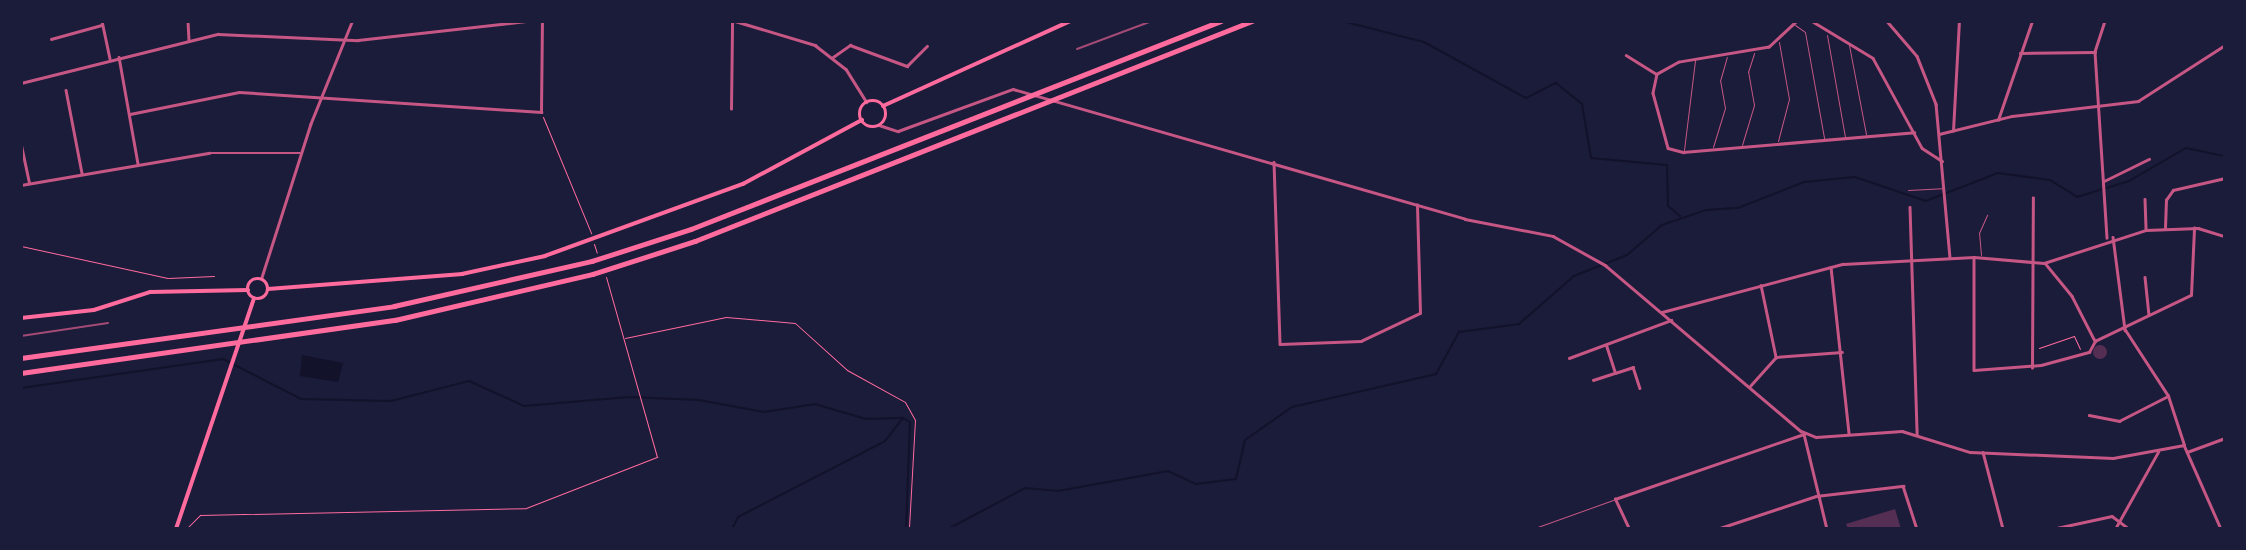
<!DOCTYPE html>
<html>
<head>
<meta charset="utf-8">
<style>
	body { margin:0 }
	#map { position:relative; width:2246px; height:550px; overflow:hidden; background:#1b1b3a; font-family:"Archivo Narrow",sans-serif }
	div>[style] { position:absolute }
	.water>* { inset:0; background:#12122b }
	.stream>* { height:2px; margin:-1px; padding:0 1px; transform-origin:1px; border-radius:1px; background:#12122b }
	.building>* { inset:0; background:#542f53 }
	.round { border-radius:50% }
	.path>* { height:1px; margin:-0.5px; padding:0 0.5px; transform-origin:0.5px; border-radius:0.5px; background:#ff6b9d }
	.service>* { height:1px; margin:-0.5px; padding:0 0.5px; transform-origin:0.5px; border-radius:0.5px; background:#c65784 }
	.minor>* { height:2.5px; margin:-1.25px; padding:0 1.25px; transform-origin:1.25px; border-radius:1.25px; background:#c65784 }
	.tertiary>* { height:2.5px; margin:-1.25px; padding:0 1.25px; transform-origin:1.25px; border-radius:1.25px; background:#c65784 }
	.secondary>* { height:3.5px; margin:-1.75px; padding:0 1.75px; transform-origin:1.75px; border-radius:1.75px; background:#ff6b9d }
	.secondary>.ring { margin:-1.75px; padding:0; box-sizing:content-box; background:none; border:3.5px solid #ff6b9d; border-radius:50% }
	.motorway>* { height:4.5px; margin:-2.25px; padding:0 2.25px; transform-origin:2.25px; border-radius:2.25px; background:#ff6b9d }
	.rail>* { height:2px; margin:-1px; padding:0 1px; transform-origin:1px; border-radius:1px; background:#a44b75 }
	span { translate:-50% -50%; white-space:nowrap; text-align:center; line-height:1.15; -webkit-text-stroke:6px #1b1b3a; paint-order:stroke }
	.frame { position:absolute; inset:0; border:23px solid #1b1b3a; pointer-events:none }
</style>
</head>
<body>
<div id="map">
	<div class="water">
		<i style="clip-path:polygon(302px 355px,343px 363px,338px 382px,300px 376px)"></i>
	</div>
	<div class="stream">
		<i style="left:1342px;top:21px;width:85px;rotate:14.4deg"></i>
		<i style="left:1424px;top:42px;width:116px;rotate:28.8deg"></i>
		<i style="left:1526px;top:98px;width:34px;rotate:-27deg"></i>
		<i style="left:1556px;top:83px;width:33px;rotate:39deg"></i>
		<i style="left:1582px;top:104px;width:55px;rotate:80.5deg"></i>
		<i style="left:1591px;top:158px;width:76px;rotate:5.3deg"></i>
		<i style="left:1667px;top:165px;width:41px;rotate:88.6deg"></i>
		<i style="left:1668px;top:206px;width:16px;rotate:40deg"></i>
		<i style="left:21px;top:388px;width:204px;rotate:-8.2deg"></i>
		<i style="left:223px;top:359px;width:88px;rotate:27.1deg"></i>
		<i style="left:301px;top:399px;width:90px;rotate:1.3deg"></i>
		<i style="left:391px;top:401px;width:81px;rotate:-14.4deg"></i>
		<i style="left:469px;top:381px;width:60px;rotate:24.4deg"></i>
		<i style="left:524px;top:406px;width:105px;rotate:-4.9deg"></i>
		<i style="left:629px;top:397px;width:70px;rotate:2.5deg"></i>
		<i style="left:699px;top:400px;width:66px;rotate:10.5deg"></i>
		<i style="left:764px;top:412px;width:52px;rotate:-8.9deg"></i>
		<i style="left:815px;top:404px;width:53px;rotate:16.4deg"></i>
		<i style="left:866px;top:419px;width:37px;rotate:-2deg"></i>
		<i style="left:732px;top:529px;width:13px;rotate:-63deg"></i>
		<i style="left:738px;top:517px;width:165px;rotate:-27.3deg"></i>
		<i style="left:885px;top:441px;width:29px;rotate:-52deg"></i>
		<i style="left:903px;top:418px;width:8px;rotate:30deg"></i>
		<i style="left:910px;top:422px;width:107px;rotate:92.1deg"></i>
		<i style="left:948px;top:529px;width:87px;rotate:-28deg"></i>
		<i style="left:1025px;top:488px;width:33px;rotate:5deg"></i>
		<i style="left:1058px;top:491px;width:112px;rotate:-10.3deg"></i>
		<i style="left:1168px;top:471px;width:31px;rotate:25deg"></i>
		<i style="left:1196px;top:484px;width:40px;rotate:-7.1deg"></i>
		<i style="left:1236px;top:479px;width:40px;rotate:-77deg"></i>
		<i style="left:1245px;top:440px;width:57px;rotate:-35.1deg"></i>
		<i style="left:1292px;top:407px;width:148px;rotate:-12.9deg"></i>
		<i style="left:1436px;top:374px;width:48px;rotate:-61.3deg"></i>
		<i style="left:1459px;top:332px;width:61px;rotate:-7.6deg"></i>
		<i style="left:1519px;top:324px;width:73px;rotate:-41.1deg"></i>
		<i style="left:1574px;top:276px;width:57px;rotate:-21.6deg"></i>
		<i style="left:1627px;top:255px;width:46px;rotate:-40.6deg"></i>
		<i style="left:1662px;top:225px;width:46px;rotate:-18.8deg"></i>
		<i style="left:1706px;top:210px;width:32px;rotate:-4deg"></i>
		<i style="left:1738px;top:208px;width:71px;rotate:-21.5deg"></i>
		<i style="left:1804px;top:182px;width:51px;rotate:-5.6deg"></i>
		<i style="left:1855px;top:177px;width:75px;rotate:18.7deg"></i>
		<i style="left:1926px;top:201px;width:77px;rotate:-21.3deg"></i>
		<i style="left:1998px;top:173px;width:52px;rotate:7.7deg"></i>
		<i style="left:2050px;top:180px;width:32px;rotate:32deg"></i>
		<i style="left:2077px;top:197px;width:54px;rotate:-17.1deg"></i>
		<i style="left:2129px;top:181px;width:66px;rotate:-30.1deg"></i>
		<i style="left:2186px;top:148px;width:40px;rotate:12deg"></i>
	</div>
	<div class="building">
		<i class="round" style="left:2093px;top:345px;width:14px;height:14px"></i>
		<i style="clip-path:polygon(1895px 509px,1901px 529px,1848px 529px,1846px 524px)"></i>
	</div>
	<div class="path">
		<i style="left:543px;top:117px;width:126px;rotate:67.5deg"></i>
		<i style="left:594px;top:244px;width:9px;rotate:72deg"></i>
		<i style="left:21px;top:246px;width:150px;rotate:12.3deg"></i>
		<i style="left:168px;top:278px;width:46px;rotate:-2.5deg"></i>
		<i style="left:625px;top:338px;width:103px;rotate:-11.7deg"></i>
		<i style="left:726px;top:317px;width:69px;rotate:5deg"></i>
		<i style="left:795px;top:323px;width:70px;rotate:42.1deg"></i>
		<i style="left:847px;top:370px;width:66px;rotate:28.9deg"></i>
		<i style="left:905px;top:402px;width:21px;rotate:61deg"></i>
		<i style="left:915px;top:420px;width:109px;rotate:93.2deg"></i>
		<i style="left:2039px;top:348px;width:37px;rotate:-19deg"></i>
		<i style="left:2074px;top:336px;width:14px;rotate:65deg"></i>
		<i style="left:164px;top:529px;width:8px;rotate:-7deg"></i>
		<i style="left:186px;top:529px;width:20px;rotate:-45deg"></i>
		<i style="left:200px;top:515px;width:326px;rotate:-1.2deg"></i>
		<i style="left:526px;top:508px;width:141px;rotate:-21.3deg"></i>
		<i style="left:657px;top:457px;width:187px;rotate:-105.8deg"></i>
	</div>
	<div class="service">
		<i style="left:1795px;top:25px;width:12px;rotate:35deg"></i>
		<i style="left:1805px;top:32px;width:108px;rotate:79.8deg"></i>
		<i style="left:1827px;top:35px;width:104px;rotate:80deg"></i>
		<i style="left:1849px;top:45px;width:91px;rotate:79.2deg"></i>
		<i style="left:1778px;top:141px;width:43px;rotate:-75.3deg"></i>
		<i style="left:1789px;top:99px;width:58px;rotate:-100deg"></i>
		<i style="left:1742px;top:145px;width:42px;rotate:-73.3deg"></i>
		<i style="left:1754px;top:105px;width:34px;rotate:-100deg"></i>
		<i style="left:1748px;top:72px;width:20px;rotate:-72deg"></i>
		<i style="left:1713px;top:147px;width:41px;rotate:-72.9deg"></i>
		<i style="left:1725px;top:108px;width:27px;rotate:-100deg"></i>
		<i style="left:1720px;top:81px;width:25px;rotate:-74deg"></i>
		<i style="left:1684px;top:150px;width:91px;rotate:-83deg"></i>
		<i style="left:1908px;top:190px;width:34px;rotate:-3deg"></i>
		<i style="left:1981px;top:255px;width:22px;rotate:-95deg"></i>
		<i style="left:1979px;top:233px;width:20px;rotate:-66deg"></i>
		<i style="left:1532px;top:529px;width:86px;rotate:-19.7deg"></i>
	</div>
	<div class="minor">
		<i style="left:102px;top:21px;width:38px;rotate:78deg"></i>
		<i style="left:188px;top:21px;width:20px;rotate:87deg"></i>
		<i style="left:1797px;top:21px;width:38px;rotate:137deg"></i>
		<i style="left:1769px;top:47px;width:91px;rotate:170.5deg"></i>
		<i style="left:1679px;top:62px;width:25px;rotate:151deg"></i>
		<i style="left:1657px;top:74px;width:19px;rotate:102deg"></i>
		<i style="left:1653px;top:93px;width:57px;rotate:74.7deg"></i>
		<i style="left:1668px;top:148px;width:16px;rotate:15deg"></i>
		<i style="left:1683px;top:152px;width:232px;rotate:-4.9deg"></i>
		<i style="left:1812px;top:21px;width:71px;rotate:31.2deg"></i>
		<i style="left:1873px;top:58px;width:102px;rotate:61.4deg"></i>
		<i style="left:1922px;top:148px;width:24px;rotate:33deg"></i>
		<i style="left:1887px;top:21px;width:46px;rotate:49.4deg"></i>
		<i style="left:1917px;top:56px;width:52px;rotate:68.4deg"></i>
		<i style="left:1936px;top:104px;width:154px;rotate:84.8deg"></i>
		<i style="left:2105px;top:21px;width:33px;rotate:108deg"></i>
		<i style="left:2095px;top:52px;width:186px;rotate:86.3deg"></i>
		<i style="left:51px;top:39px;width:53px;rotate:-15.4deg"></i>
		<i style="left:2020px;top:53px;width:75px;rotate:-0.8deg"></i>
		<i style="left:1626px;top:55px;width:36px;rotate:32deg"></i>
		<i style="left:119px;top:57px;width:109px;rotate:79.9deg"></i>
		<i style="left:833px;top:57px;width:21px;rotate:-35deg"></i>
		<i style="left:850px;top:45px;width:61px;rotate:20.2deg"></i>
		<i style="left:907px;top:66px;width:28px;rotate:-45deg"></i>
		<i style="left:21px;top:83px;width:203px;rotate:-14deg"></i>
		<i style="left:218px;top:34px;width:140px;rotate:2.5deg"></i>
		<i style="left:358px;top:40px;width:171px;rotate:-6.4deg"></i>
		<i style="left:528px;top:21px;width:166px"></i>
		<i style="left:66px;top:90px;width:85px;rotate:79.1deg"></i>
		<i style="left:731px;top:109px;width:88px;rotate:-89.3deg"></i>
		<i style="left:130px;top:114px;width:111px;rotate:-11.4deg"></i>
		<i style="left:239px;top:92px;width:303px;rotate:3.8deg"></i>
		<i style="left:541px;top:112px;width:91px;rotate:-89.4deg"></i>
		<i style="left:1998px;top:120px;width:105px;rotate:-71deg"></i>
		<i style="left:879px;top:125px;width:20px;rotate:18deg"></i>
		<i style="left:898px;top:131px;width:122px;rotate:-20.1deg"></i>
		<i style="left:1013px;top:89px;width:470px;rotate:16deg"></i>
		<i style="left:1465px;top:219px;width:90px;rotate:10.9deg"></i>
		<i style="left:1553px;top:236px;width:60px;rotate:29.1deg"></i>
		<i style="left:1605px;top:265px;width:257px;rotate:40.3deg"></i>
		<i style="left:1801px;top:431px;width:16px;rotate:22deg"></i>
		<i style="left:1816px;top:437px;width:86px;rotate:-4deg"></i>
		<i style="left:1902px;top:431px;width:71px;rotate:17.2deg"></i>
		<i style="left:1970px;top:452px;width:143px;rotate:2.4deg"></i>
		<i style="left:2113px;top:458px;width:72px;rotate:-10.4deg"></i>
		<i style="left:2184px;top:445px;width:52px;rotate:-108.1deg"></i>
		<i style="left:2168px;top:396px;width:79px;rotate:-123.1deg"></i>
		<i style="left:1953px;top:131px;width:110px;rotate:-86.9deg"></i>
		<i style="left:1939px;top:134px;width:75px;rotate:-13.9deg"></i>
		<i style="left:2012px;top:116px;width:127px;rotate:-6.8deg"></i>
		<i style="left:2138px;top:101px;width:103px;rotate:-32.8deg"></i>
		<i style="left:21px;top:143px;width:40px;rotate:78deg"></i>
		<i style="left:1274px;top:162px;width:182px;rotate:88.1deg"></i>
		<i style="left:1280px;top:344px;width:81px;rotate:-2.1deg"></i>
		<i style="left:1361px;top:341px;width:65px;rotate:-25.4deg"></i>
		<i style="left:1420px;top:313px;width:108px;rotate:-91.6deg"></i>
		<i style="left:2104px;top:181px;width:50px;rotate:-26.1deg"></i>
		<i style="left:21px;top:185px;width:191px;rotate:-9.7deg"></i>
		<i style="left:209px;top:153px;width:91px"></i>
		<i style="left:2145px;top:199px;width:31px;rotate:88deg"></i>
		<i style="left:1910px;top:207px;width:227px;rotate:88.2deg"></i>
		<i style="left:2165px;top:228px;width:28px;rotate:-88deg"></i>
		<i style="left:2166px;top:200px;width:12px;rotate:-55deg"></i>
		<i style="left:2173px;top:190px;width:53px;rotate:-13deg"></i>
		<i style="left:2113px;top:237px;width:94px;rotate:82.6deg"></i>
		<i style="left:1974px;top:257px;width:113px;rotate:90deg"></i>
		<i style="left:1974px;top:370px;width:67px;rotate:-4.3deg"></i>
		<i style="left:2041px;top:365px;width:50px;rotate:-15.2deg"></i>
		<i style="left:2089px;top:352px;width:13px;rotate:-61deg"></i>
		<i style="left:2045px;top:263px;width:43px;rotate:50.7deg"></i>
		<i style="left:2072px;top:296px;width:51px;rotate:62.9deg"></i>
		<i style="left:1831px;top:267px;width:168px;rotate:83.8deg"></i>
		<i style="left:2145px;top:277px;width:38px;rotate:84deg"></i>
		<i style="left:261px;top:279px;width:162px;rotate:-72.3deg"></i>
		<i style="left:310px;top:125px;width:112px;rotate:-68deg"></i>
		<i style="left:1761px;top:285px;width:74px;rotate:78.2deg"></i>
		<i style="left:1662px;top:312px;width:187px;rotate:-14.9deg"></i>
		<i style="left:1843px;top:264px;width:131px;rotate:-3.1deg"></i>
		<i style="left:1974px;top:257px;width:70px;rotate:4.9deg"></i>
		<i style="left:2044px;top:263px;width:107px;rotate:-17.9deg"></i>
		<i style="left:2146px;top:230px;width:52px;rotate:-2.2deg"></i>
		<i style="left:2198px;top:228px;width:28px;rotate:17deg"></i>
		<i style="left:2095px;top:341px;width:106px;rotate:-25.6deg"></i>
		<i style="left:2191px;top:295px;width:67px;rotate:-87.4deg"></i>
		<i style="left:1569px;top:358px;width:109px;rotate:-20.4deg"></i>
		<i style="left:2032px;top:368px;width:170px;rotate:-89.7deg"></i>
		<i style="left:1615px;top:373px;width:19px;rotate:-18deg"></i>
		<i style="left:1633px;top:367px;width:22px;rotate:72deg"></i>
		<i style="left:1593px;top:380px;width:23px;rotate:-18deg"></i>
		<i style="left:1615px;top:373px;width:28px;rotate:-108deg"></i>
		<i style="left:1750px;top:386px;width:39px;rotate:-48deg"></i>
		<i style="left:1776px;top:357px;width:66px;rotate:-4.3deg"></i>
		<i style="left:2089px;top:415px;width:31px;rotate:11deg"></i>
		<i style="left:2119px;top:421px;width:55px;rotate:-27deg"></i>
		<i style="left:1804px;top:434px;width:98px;rotate:76.4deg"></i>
		<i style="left:1983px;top:452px;width:80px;rotate:75.4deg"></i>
		<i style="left:2187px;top:452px;width:40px;rotate:-20.2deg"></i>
		<i style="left:1629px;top:529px;width:33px;rotate:-115deg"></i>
		<i style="left:1615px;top:499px;width:200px;rotate:-19deg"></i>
		<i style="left:1717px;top:529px;width:104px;rotate:-18.4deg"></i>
		<i style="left:1816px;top:496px;width:88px;rotate:-6.6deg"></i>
		<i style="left:1903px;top:486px;width:45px;rotate:72deg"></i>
		<i style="left:2052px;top:529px;width:61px;rotate:-12.2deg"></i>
		<i style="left:2112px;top:516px;width:21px;rotate:37deg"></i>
		<i style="left:2115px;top:529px;width:88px;rotate:-60.8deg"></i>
	</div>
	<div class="tertiary">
		<i style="left:735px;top:21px;width:84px;rotate:16.7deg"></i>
		<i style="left:815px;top:45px;width:39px;rotate:38deg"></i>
		<i style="left:846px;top:69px;width:39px;rotate:58deg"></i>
		<i style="left:2184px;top:445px;width:92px;rotate:66.2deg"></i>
	</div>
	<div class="secondary">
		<i class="ring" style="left:860px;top:101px;width:22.5px;height:22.5px"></i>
		<i style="left:883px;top:106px;width:205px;rotate:-24.4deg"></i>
		<i class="ring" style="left:248px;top:279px;width:16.5px;height:16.5px"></i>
		<i style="left:268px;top:289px;width:195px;rotate:-4.4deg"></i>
		<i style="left:462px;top:274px;width:85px;rotate:-12.2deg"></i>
		<i style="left:545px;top:256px;width:211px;rotate:-20deg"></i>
		<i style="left:743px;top:184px;width:135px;rotate:-28.3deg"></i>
		<i style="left:21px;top:318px;width:73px;rotate:-6.3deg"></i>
		<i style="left:94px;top:310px;width:59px;rotate:-17.8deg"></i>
		<i style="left:150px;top:292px;width:98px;rotate:-1.2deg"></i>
		<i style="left:176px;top:529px;width:243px;rotate:-71.3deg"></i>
	</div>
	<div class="motorway">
		<i style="left:21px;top:358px;width:377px;rotate:-7.9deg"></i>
		<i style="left:394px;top:306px;width:203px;rotate:-12.8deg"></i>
		<i style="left:592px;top:261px;width:104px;rotate:-17.9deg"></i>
		<i style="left:691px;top:229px;width:569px;rotate:-21.43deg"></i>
		<i style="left:21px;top:373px;width:378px;rotate:-8.1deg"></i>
		<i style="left:395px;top:320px;width:203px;rotate:-13.1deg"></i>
		<i style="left:593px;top:274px;width:107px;rotate:-17.9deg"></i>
		<i style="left:695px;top:241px;width:599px;rotate:-21.55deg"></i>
	</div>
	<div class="rail">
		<i style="left:1077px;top:49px;width:80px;rotate:-20.5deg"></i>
		<i style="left:21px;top:336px;width:88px;rotate:-8.5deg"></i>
	</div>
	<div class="frame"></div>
</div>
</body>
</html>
